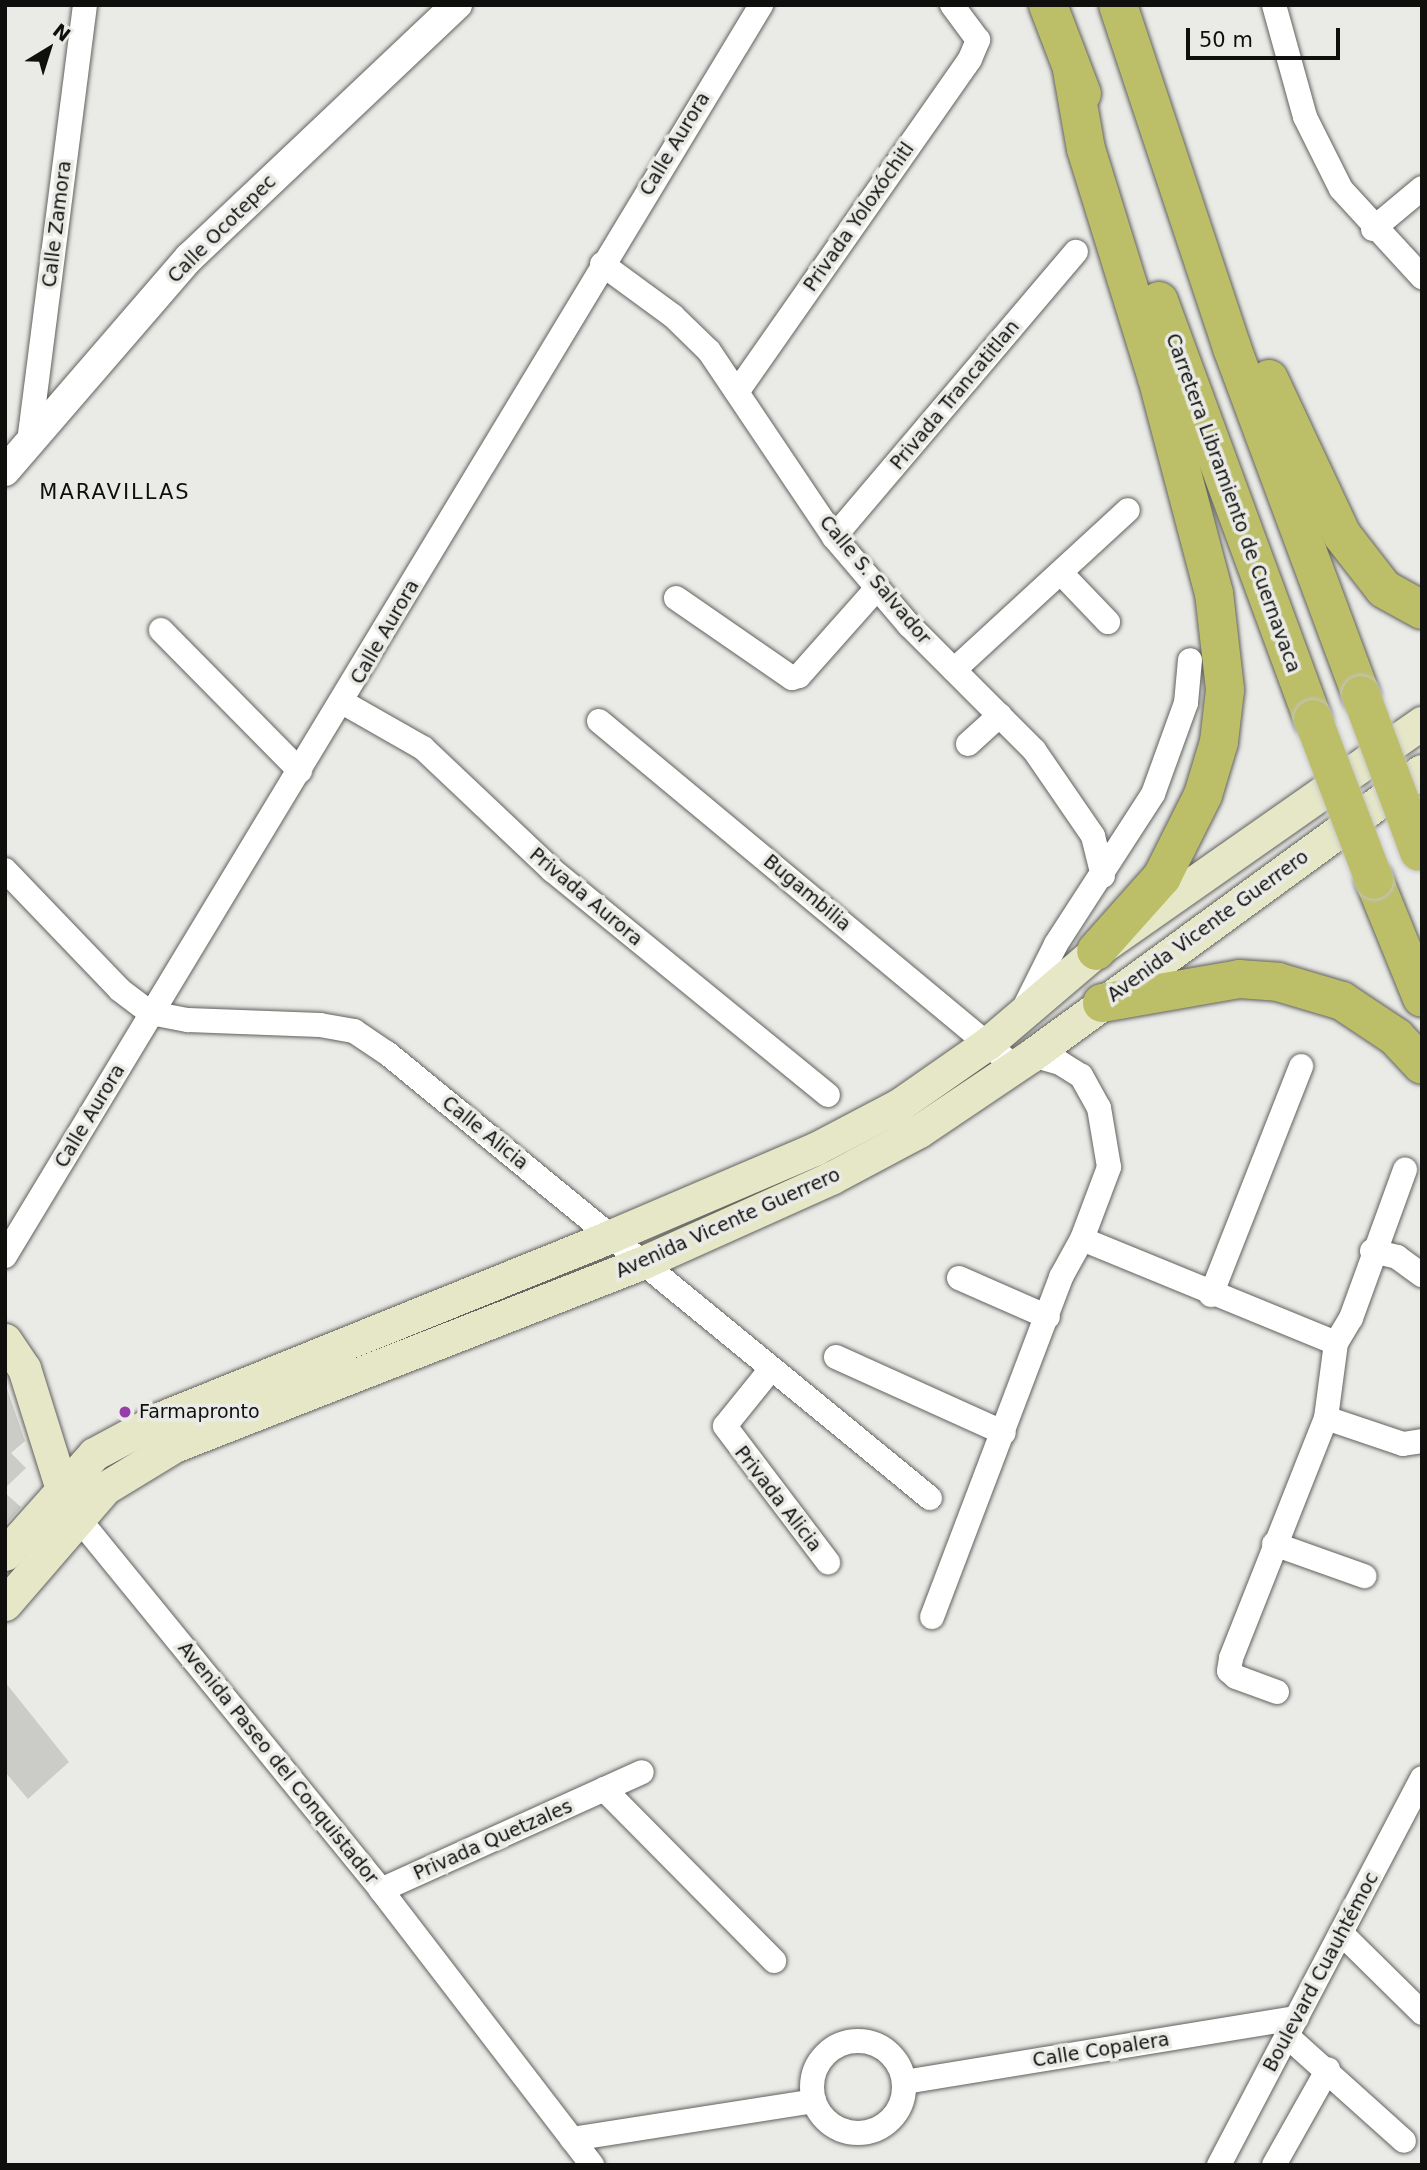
<!DOCTYPE html>
<html>
<head>
<meta charset="utf-8">
<style>
	body { margin:0 }
	#map { position:relative; width:1427px; height:2170px; overflow:hidden; background:#eaebe7; font-family:"DejaVu Sans",sans-serif }
	div>[style] { position:absolute }
	.building>* { inset:0; background:#cbcbc7 }
	.roads { filter:drop-shadow(0 0 2px #61615e) drop-shadow(0 0 2px #61615e) }
	.minor>* { height:24px; margin:-12px; padding:0 12px; transform-origin:12px; border-radius:12px; background:#fff }
	.minor>.ring { margin:-12px; padding:0; box-sizing:content-box; background:none; border:24px solid #fff; border-radius:50% }
	.tertiary>* { height:30px; margin:-15px; padding:0 15px; transform-origin:15px; border-radius:15px; background:#fff }
	.secondary>* { height:33px; margin:-16.5px; padding:0 16.5px; transform-origin:16.5px; border-radius:16.5px; background:#e6e7c7 }
	.trunk>* { height:38px; margin:-19px; padding:0 19px; transform-origin:19px; border-radius:19px; background:#bcbe68 }
	.bridges { filter:drop-shadow(0 0 2px #c5c5c5) drop-shadow(0 0 2px #c5c5c5) }
	.trunk-bridge>* { height:38px; margin:-19px; padding:0 19px; transform-origin:19px; border-radius:19px; background:#bcbe68 }
	.dots>* { width:19px; height:19px; translate:-50% -50%; box-sizing:border-box; border:4px solid #eaebe7; border-radius:50% }
	span { translate:-50% -50%; white-space:nowrap; text-align:center; line-height:1.15; -webkit-text-stroke:7px #eaebe7; paint-order:stroke }
	.street-label { font-size:19px; color:#0f0f0e }
	.poi-label { font-size:19px; color:#0f0f0e }
	.left { translate:0 -50%; text-align:left }
	.neighbourhood-label { font-size:21px; color:#0f0f0e; letter-spacing:2px }
	.frame { position:absolute; inset:0; border:7px solid #0f0f0e; pointer-events:none }
	.north { position:absolute; left:14px; top:14px; width:70px; height:70px; -webkit-text-stroke:5px #eaebe7; paint-order:stroke; rotate:38deg; font-size:19px; font-weight:700; line-height:28px; text-align:center; color:#0f0f0e }
	.north::after { content:''; display:block; margin:auto; width:24px; height:32px; background:#0f0f0e; clip-path:polygon(50% 0,100% 100%,50% 72%,0 100%) }
	.scale { position:absolute; left:1186px; top:28px; width:154px; height:32px; box-sizing:border-box; border:4px solid #0f0f0e; border-top:0; padding-left:9px; font-size:21px; line-height:24px; white-space:nowrap; color:#0f0f0e; -webkit-text-stroke:5px #eaebe7; paint-order:stroke }
</style>
</head>
<body>
<div id="map">
	<div class="building">
		<i style="clip-path:polygon(5px 1383px,25px 1441px,11px 1453px,26px 1468px,5px 1488px)"></i>
		<i style="clip-path:polygon(5px 1493px,21px 1507px,5px 1525px)"></i>
		<i style="clip-path:polygon(5px 1682px,69px 1762px,28px 1799px,5px 1772px)"></i>
	</div>
	<div class="roads">
		<div class="minor">
			<i style="left:1274px;top:5px;width:116px;rotate:74.5deg"></i>
			<i style="left:1305px;top:117px;width:80px;rotate:63.4deg"></i>
			<i style="left:1341px;top:189px;width:120px;rotate:47.4deg"></i>
			<i style="left:1373px;top:229px;width:64px;rotate:-39.9deg"></i>
			<i style="left:602px;top:264px;width:88px;rotate:36.2deg"></i>
			<i style="left:673px;top:316px;width:50px;rotate:44.2deg"></i>
			<i style="left:709px;top:351px;width:224px;rotate:56.1deg"></i>
			<i style="left:834px;top:537px;width:116px;rotate:49.6deg"></i>
			<i style="left:909px;top:625px;width:177px;rotate:45deg"></i>
			<i style="left:1034px;top:750px;width:104px;rotate:55.5deg"></i>
			<i style="left:1093px;top:836px;width:41px;rotate:76deg"></i>
			<i style="left:737px;top:392px;width:406px;rotate:-55deg"></i>
			<i style="left:970px;top:59px;width:21px;rotate:-67deg"></i>
			<i style="left:978px;top:40px;width:44px;rotate:-126.6deg"></i>
			<i style="left:29px;top:442px;width:441px;rotate:-82.7deg"></i>
			<i style="left:834px;top:537px;width:374px;rotate:-49.7deg"></i>
			<i style="left:1061px;top:573px;width:68px;rotate:46.2deg"></i>
			<i style="left:676px;top:598px;width:141px;rotate:34.6deg"></i>
			<i style="left:792px;top:678px;width:7px;rotate:-16deg"></i>
			<i style="left:799px;top:676px;width:118px;rotate:-48.4deg"></i>
			<i style="left:161px;top:630px;width:198px;rotate:45.4deg"></i>
			<i style="left:954px;top:670px;width:236px;rotate:-42.6deg"></i>
			<i style="left:344px;top:703px;width:91px;rotate:29.7deg"></i>
			<i style="left:423px;top:748px;width:178px;rotate:43.4deg"></i>
			<i style="left:552px;top:870px;width:356px;rotate:39.2deg"></i>
			<i style="left:599px;top:721px;width:541px;rotate:39.75deg"></i>
			<i style="left:968px;top:744px;width:43px;rotate:-42.2deg"></i>
			<i style="left:5px;top:870px;width:166px;rotate:46.2deg"></i>
			<i style="left:120px;top:990px;width:39px;rotate:37deg"></i>
			<i style="left:151px;top:1013px;width:38px;rotate:11deg"></i>
			<i style="left:188px;top:1020px;width:132px;rotate:2.2deg"></i>
			<i style="left:320px;top:1025px;width:35px;rotate:10deg"></i>
			<i style="left:354px;top:1031px;width:40px;rotate:34deg"></i>
			<i style="left:387px;top:1053px;width:702px;rotate:39.34deg"></i>
			<i style="left:1025px;top:1006px;width:69px;rotate:-63.4deg"></i>
			<i style="left:1056px;top:944px;width:179px;rotate:-57.1deg"></i>
			<i style="left:1153px;top:794px;width:97px;rotate:-70.1deg"></i>
			<i style="left:1186px;top:703px;width:43px;rotate:-84.7deg"></i>
			<i style="left:1082px;top:1239px;width:274px;rotate:22.3deg"></i>
			<i style="left:1372px;top:1251px;width:26px;rotate:13deg"></i>
			<i style="left:1397px;top:1257px;width:31px;rotate:36deg"></i>
			<i style="left:5px;top:1256px;width:1462px;rotate:-58.85deg"></i>
			<i style="left:959px;top:1278px;width:97px;rotate:23.7deg"></i>
			<i style="left:1211px;top:1295px;width:246px;rotate:-68.5deg"></i>
			<i style="left:836px;top:1357px;width:184px;rotate:24.3deg"></i>
			<i style="left:771px;top:1369px;width:73px;rotate:128.9deg"></i>
			<i style="left:725px;top:1426px;width:171px;rotate:52.9deg"></i>
			<i style="left:1326px;top:1418px;width:81px;rotate:18.7deg"></i>
			<i style="left:1403px;top:1444px;width:19px;rotate:-9deg"></i>
			<i style="left:78px;top:1518px;width:480px;rotate:50.8deg"></i>
			<i style="left:381px;top:1890px;width:347px;rotate:52.5deg"></i>
			<i style="left:1274px;top:1544px;width:96px;rotate:19.6deg"></i>
			<i style="left:932px;top:1617px;width:364px;rotate:-69.2deg"></i>
			<i style="left:1061px;top:1277px;width:43px;rotate:-61.1deg"></i>
			<i style="left:1082px;top:1239px;width:77px;rotate:-69.4deg"></i>
			<i style="left:1109px;top:1167px;width:60px;rotate:-99.6deg"></i>
			<i style="left:1099px;top:1108px;width:37px;rotate:-119deg"></i>
			<i style="left:1081px;top:1076px;width:25px;rotate:-148deg"></i>
			<i style="left:1060px;top:1063px;width:29px;rotate:-164deg"></i>
			<i style="left:1277px;top:1692px;width:44px;rotate:-159.9deg"></i>
			<i style="left:1236px;top:1677px;width:9px;rotate:-139deg"></i>
			<i style="left:1229px;top:1671px;width:13px;rotate:-81deg"></i>
			<i style="left:1231px;top:1658px;width:258px;rotate:-68.4deg"></i>
			<i style="left:1326px;top:1418px;width:76px;rotate:-82.4deg"></i>
			<i style="left:1336px;top:1343px;width:29px;rotate:-59deg"></i>
			<i style="left:1351px;top:1318px;width:158px;rotate:-70deg"></i>
			<i style="left:604px;top:1789px;width:242px;rotate:45.3deg"></i>
			<i style="left:381px;top:1890px;width:286px;rotate:-24.3deg"></i>
			<i style="left:1341px;top:1933px;width:114px;rotate:44.6deg"></i>
			<i style="left:1287px;top:2036px;width:157px;rotate:41.9deg"></i>
			<i class="ring" style="left:812px;top:2041px;width:68px;height:68px"></i>
			<i style="left:905px;top:2082px;width:397px;rotate:-9.3deg"></i>
			<i style="left:572px;top:2139px;width:245px;rotate:-8.9deg"></i>
			<i style="left:1219px;top:2165px;width:437px;rotate:-62.3deg"></i>
			<i style="left:1274px;top:2165px;width:110px;rotate:-60.6deg"></i>
		</div>
		<div class="tertiary">
			<i style="left:5px;top:471px;width:281px;rotate:-49.2deg"></i>
			<i style="left:189px;top:258px;width:369px;rotate:-43.4deg"></i>
		</div>
		<div class="secondary">
			<i style="left:5px;top:1340px;width:34px;rotate:56deg"></i>
			<i style="left:24px;top:1368px;width:127px;rotate:72.6deg"></i>
			<i style="left:62px;top:1489px;width:19px;rotate:62deg"></i>
			<i style="left:5px;top:1554px;width:134px;rotate:-48.3deg"></i>
			<i style="left:94px;top:1454px;width:76px;rotate:-28.2deg"></i>
			<i style="left:161px;top:1418px;width:485px;rotate:-22deg"></i>
			<i style="left:611px;top:1236px;width:222px;rotate:-23.1deg"></i>
			<i style="left:815px;top:1149px;width:95px;rotate:-27.6deg"></i>
			<i style="left:899px;top:1105px;width:108px;rotate:-34.9deg"></i>
			<i style="left:988px;top:1043px;width:142px;rotate:-40.4deg"></i>
			<i style="left:1096px;top:951px;width:398px;rotate:-35deg"></i>
			<i style="left:5px;top:1604px;width:153px;rotate:-49.2deg"></i>
			<i style="left:105px;top:1488px;width:81px;rotate:-31.3deg"></i>
			<i style="left:174px;top:1446px;width:505px;rotate:-21.38deg"></i>
			<i style="left:644px;top:1262px;width:205px;rotate:-24.2deg"></i>
			<i style="left:831px;top:1178px;width:100px;rotate:-28.1deg"></i>
			<i style="left:919px;top:1131px;width:136px;rotate:-33.9deg"></i>
			<i style="left:1032px;top:1055px;width:482px;rotate:-36.1deg"></i>
		</div>
		<div class="trunk">
			<i style="left:1048px;top:5px;width:95px;rotate:69.1deg"></i>
			<i style="left:1118px;top:5px;width:361px;rotate:71.6deg"></i>
			<i style="left:1232px;top:348px;width:370px;rotate:69.6deg"></i>
			<i style="left:1072px;top:70px;width:80px;rotate:80deg"></i>
			<i style="left:1086px;top:149px;width:240px;rotate:72.8deg"></i>
			<i style="left:1157px;top:378px;width:222px;rotate:75.2deg"></i>
			<i style="left:1214px;top:593px;width:98px;rotate:83.5deg"></i>
			<i style="left:1225px;top:690px;width:52px;rotate:96.6deg"></i>
			<i style="left:1219px;top:742px;width:55px;rotate:106.8deg"></i>
			<i style="left:1203px;top:795px;width:92px;rotate:116.6deg"></i>
			<i style="left:1162px;top:877px;width:99px;rotate:131.7deg"></i>
			<i style="left:1159px;top:301px;width:445px;rotate:69.8deg"></i>
			<i style="left:1269px;top:379px;width:172px;rotate:64.9deg"></i>
			<i style="left:1342px;top:535px;width:68px;rotate:52.1deg"></i>
			<i style="left:1384px;top:589px;width:43px;rotate:28.9deg"></i>
			<i style="left:1374px;top:880px;width:127px;rotate:67.9deg"></i>
			<i style="left:1102px;top:1003px;width:139px;rotate:-9.9deg"></i>
			<i style="left:1239px;top:979px;width:39px;rotate:4deg"></i>
			<i style="left:1278px;top:982px;width:67px;rotate:16.5deg"></i>
			<i style="left:1342px;top:1001px;width:65px;rotate:33.7deg"></i>
			<i style="left:1396px;top:1037px;width:38px;rotate:47deg"></i>
		</div>
	</div>
	<div class="bridges">
		<div class="trunk-bridge">
			<i style="left:1361px;top:695px;width:167px;rotate:69.7deg"></i>
			<i style="left:1313px;top:719px;width:172px;rotate:69.2deg"></i>
		</div>
	</div>
	<div class="dots">
		<i style="left:125px;top:1412px;background:#973da8"></i>
	</div>
	<div class="street-label">
		<span style="left:675px;top:144px;rotate:-59deg">Calle Aurora</span>
		<span style="left:859px;top:217px;rotate:-55deg">Privada Yoloxóchitl</span>
		<span style="left:57px;top:224px;rotate:-83deg">Calle Zamora</span>
		<span style="left:222px;top:229px;rotate:-45deg">Calle Ocotepec</span>
		<span style="left:955px;top:395px;rotate:-50deg">Privada Trancatitlan</span>
		<span style="left:1233px;top:503px;rotate:70deg">Carretera Libramiento de Cuernavaca</span>
		<span style="left:875px;top:580px;rotate:50deg">Calle S. Salvador</span>
		<span style="left:385px;top:632px;rotate:-60deg">Calle Aurora</span>
		<span style="left:807px;top:893px;rotate:40deg">Bugambilia</span>
		<span style="left:586px;top:897px;rotate:40deg">Privada Aurora</span>
		<span style="left:1208px;top:926px;rotate:-36deg">Avenida Vicente Guerrero</span>
		<span style="left:90px;top:1116px;rotate:-59deg">Calle Aurora</span>
		<span style="left:485px;top:1133px;rotate:39deg">Calle Alicia</span>
		<span style="left:728px;top:1223px;rotate:-24deg">Avenida Vicente Guerrero</span>
		<span style="left:778px;top:1499px;rotate:52deg">Privada Alicia</span>
		<span style="left:278px;top:1763px;rotate:51deg">Avenida Paseo del Conquistador</span>
		<span style="left:493px;top:1840px;rotate:-24deg">Privada Quetzales</span>
		<span style="left:1321px;top:1972px;rotate:-62deg">Boulevard Cuauhtémoc</span>
		<span style="left:1101px;top:2050px;rotate:-9deg">Calle Copalera</span>
	</div>
	<div class="poi-label">
		<span class="left" style="left:139px;top:1412px">Farmapronto</span>
	</div>
	<div class="neighbourhood-label">
		<span style="left:115px;top:492px">MARAVILLAS</span>
	</div>
	<div class="frame"></div>
	<div class="north">N</div>
	<div class="scale">50 m</div>
</div>
</body>
</html>
